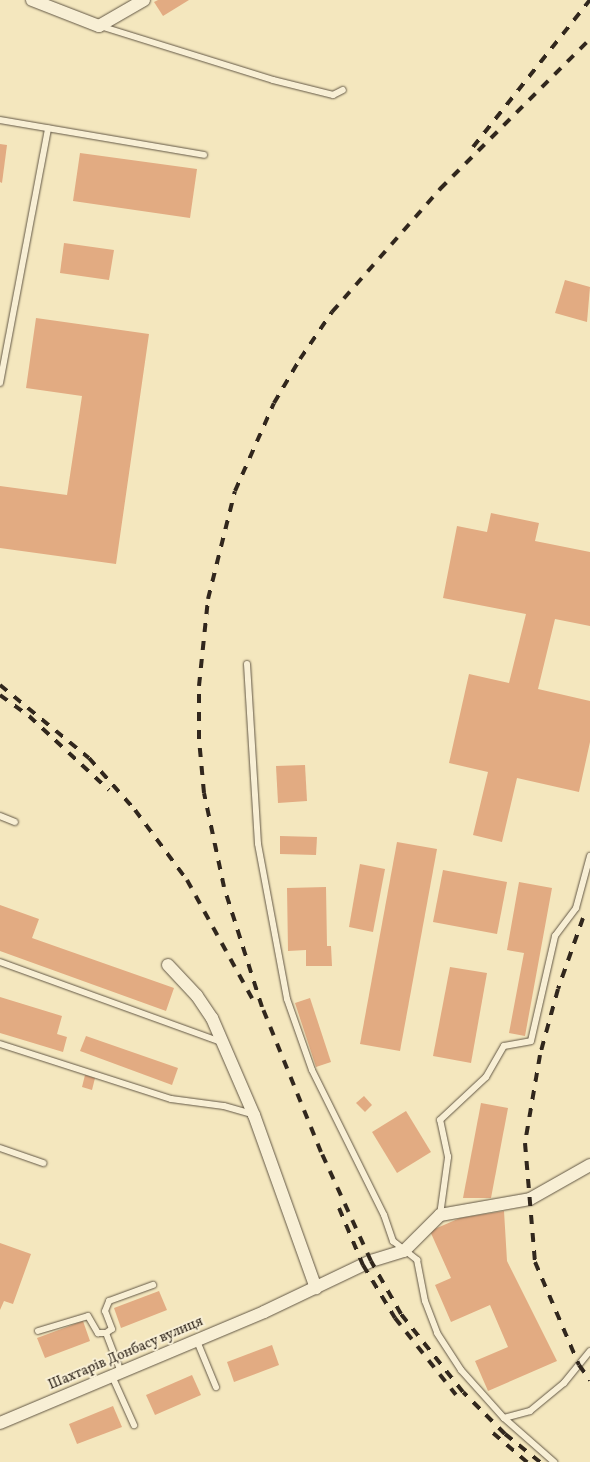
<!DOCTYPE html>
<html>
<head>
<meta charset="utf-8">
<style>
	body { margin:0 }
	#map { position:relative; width:590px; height:1462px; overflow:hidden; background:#f4e7be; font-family:Vollkorn,serif }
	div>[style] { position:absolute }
	.building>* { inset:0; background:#e2ab82 }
	.roads { filter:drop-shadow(0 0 1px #625745) drop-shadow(0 0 1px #625745) }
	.service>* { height:6px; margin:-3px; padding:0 3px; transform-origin:3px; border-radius:3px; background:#f8efd5 }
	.minor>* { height:12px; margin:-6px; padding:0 6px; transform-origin:6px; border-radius:6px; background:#f8efd5 }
	.rail>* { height:4px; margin-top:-2px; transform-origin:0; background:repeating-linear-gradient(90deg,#31271d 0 9px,transparent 0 18px) }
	span { translate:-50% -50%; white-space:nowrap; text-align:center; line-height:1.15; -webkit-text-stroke:4px #f8efd5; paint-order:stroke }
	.street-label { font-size:14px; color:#31271d }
</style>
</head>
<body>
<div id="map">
	<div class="building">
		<i style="clip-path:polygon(158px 0,189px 0,163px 16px,154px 2px)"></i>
		<i style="clip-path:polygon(0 144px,7px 145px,2px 183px,0 182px)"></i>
		<i style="clip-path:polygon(80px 153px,197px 169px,190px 218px,73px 201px)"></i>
		<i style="clip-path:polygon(64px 243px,114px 250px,109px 280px,60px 273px)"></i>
		<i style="clip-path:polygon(565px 280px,590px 287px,587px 322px,555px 313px)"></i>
		<i style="clip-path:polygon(36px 318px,149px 334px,116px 564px,0 548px,0 486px,67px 495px,82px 396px,26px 388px)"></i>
		<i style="clip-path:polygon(491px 513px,539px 523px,535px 541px,590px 552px,590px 626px,555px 619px,538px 689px,590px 701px,590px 742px,579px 792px,517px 778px,502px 842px,473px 835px,488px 772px,449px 763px,469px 674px,509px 683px,526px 614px,443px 598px,457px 526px,487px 532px)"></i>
		<i style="clip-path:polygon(305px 765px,307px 801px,278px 803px,276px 766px)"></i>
		<i style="clip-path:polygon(280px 836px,317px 837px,316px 855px,280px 854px)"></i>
		<i style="clip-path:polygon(397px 842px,437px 849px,400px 1051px,360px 1044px)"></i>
		<i style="clip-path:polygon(360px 864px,385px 869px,373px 932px,349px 927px)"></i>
		<i style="clip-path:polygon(443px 870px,507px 882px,497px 934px,433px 922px)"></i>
		<i style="clip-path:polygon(519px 882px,552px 888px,525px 1036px,509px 1033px,524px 953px,507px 950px)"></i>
		<i style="clip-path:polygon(326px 887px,327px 946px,331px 946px,332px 966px,306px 966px,306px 950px,288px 951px,287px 888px)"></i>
		<i style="clip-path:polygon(0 905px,39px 919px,32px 938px,174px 988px,166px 1011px,0 951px)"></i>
		<i style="clip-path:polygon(450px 967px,487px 973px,471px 1063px,433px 1056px)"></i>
		<i style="clip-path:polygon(0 997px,62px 1016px,57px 1034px,67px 1037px,63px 1052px,0 1033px)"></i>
		<i style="clip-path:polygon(310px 998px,331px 1062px,316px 1067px,295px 1003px)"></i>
		<i style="clip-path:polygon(86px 1036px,178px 1068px,172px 1085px,80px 1051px)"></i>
		<i style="clip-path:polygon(85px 1075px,95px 1078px,92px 1090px,82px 1087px)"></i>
		<i style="clip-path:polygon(364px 1096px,372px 1105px,365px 1112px,356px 1103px)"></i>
		<i style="clip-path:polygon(481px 1103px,508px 1108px,491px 1198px,463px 1198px)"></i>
		<i style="clip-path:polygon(406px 1111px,431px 1152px,397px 1173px,372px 1132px)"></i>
		<i style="clip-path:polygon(504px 1211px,507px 1261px,557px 1361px,488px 1391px,475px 1361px,508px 1347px,490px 1305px,451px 1322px,435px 1285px,451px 1278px,430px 1231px,460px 1218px)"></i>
		<i style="clip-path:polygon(0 1243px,31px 1254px,13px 1304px,4px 1301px,0 1310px)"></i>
		<i style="clip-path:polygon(159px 1291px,167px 1310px,121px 1328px,114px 1308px)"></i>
		<i style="clip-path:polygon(83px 1321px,90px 1341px,45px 1358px,37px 1338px)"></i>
		<i style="clip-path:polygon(272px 1345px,279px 1365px,234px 1382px,227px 1362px)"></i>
		<i style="clip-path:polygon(192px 1375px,201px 1395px,155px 1415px,146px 1395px)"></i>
		<i style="clip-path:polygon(113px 1406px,122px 1427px,77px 1444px,69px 1424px)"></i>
	</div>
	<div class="roads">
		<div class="service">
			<i style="left:100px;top:26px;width:181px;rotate:17.3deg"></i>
			<i style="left:273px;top:80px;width:62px;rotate:14deg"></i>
			<i style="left:333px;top:95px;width:11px;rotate:-27deg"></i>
			<i style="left:0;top:120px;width:207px;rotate:9.7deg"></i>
			<i style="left:0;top:383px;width:259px;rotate:-79.3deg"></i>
			<i style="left:247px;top:664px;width:180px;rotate:86.5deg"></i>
			<i style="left:258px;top:844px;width:158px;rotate:79.4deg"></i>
			<i style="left:287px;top:999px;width:75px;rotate:70.6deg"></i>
			<i style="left:312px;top:1070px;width:162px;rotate:63.6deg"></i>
			<i style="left:384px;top:1215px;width:28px;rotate:71deg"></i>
			<i style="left:393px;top:1241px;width:31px;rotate:38deg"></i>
			<i style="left:417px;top:1260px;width:42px;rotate:79deg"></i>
			<i style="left:425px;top:1301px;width:34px;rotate:69deg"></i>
			<i style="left:437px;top:1333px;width:44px;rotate:57deg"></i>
			<i style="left:461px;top:1370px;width:64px;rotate:48.1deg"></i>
			<i style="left:504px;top:1418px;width:27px;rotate:-15deg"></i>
			<i style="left:530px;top:1411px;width:44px;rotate:-39.5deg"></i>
			<i style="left:564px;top:1383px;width:41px;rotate:-50.9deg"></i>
			<i style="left:0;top:816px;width:16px;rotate:22deg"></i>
			<i style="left:0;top:962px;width:235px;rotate:19.9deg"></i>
			<i style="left:0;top:1044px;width:180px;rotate:17.8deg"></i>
			<i style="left:171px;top:1099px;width:53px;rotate:7.5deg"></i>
			<i style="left:224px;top:1106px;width:29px;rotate:16deg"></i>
			<i style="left:0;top:1148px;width:46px;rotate:19.2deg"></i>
			<i style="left:440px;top:1215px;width:59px;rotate:-82.1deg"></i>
			<i style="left:448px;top:1157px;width:38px;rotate:-102deg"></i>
			<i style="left:440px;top:1120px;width:63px;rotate:-43.1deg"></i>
			<i style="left:486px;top:1077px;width:36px;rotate:-60deg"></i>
			<i style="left:504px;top:1046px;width:27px;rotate:-10deg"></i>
			<i style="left:531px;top:1041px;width:108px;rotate:-77.1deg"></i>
			<i style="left:555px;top:936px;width:35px;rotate:-53deg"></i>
			<i style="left:576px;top:908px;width:54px;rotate:-74.9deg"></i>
			<i style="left:38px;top:1331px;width:52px;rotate:-16.7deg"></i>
			<i style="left:88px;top:1316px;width:20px;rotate:60deg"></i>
			<i style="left:98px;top:1333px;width:8px"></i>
			<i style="left:106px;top:1333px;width:42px;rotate:69deg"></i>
			<i style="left:106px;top:1333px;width:7px;rotate:-34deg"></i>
			<i style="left:112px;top:1329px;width:19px;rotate:-111deg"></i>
			<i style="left:105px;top:1311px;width:11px;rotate:-68deg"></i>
			<i style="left:109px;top:1301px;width:47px;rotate:-20deg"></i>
			<i style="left:197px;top:1341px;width:50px;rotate:67.6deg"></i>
			<i style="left:112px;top:1376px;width:54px;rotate:65.8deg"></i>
			<i style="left:504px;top:1418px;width:67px;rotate:41.3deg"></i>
		</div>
		<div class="minor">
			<i style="left:32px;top:0;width:72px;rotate:21.2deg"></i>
			<i style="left:99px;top:26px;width:52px;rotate:-30deg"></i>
			<i style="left:168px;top:965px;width:42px;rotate:46.9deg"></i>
			<i style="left:197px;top:996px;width:27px;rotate:56deg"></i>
			<i style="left:212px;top:1018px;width:106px;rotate:66.6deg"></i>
			<i style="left:254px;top:1115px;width:184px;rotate:70.3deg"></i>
			<i style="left:0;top:1423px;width:286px;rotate:-22.8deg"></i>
			<i style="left:264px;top:1312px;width:119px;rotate:-25.5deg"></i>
			<i style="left:371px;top:1261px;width:34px;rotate:-17deg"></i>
			<i style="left:404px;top:1251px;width:51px;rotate:-45deg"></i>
			<i style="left:440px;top:1215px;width:91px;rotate:-10.1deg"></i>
			<i style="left:530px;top:1199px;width:69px;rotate:-29.5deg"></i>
		</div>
	</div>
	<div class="rail">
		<i style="left:473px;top:147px;width:188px;rotate:-51.5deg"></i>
		<i style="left:0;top:685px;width:115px;rotate:39.4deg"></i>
		<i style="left:89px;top:758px;width:69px;rotate:48.5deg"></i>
		<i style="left:135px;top:810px;width:87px;rotate:53.4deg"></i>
		<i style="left:187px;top:880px;width:137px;rotate:61.2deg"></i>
		<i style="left:0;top:695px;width:36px;rotate:36deg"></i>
		<i style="left:29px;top:716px;width:109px;rotate:42.8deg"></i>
		<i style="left:583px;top:918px;width:75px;rotate:109.4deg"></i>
		<i style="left:558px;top:989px;width:68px;rotate:105.3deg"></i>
		<i style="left:540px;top:1055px;width:89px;rotate:99.7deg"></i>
		<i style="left:525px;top:1143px;width:119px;rotate:85.2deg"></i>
		<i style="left:535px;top:1262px;width:112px;rotate:66.9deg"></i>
		<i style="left:579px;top:1365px;width:19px;rotate:54deg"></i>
		<i style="left:339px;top:1208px;width:62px;rotate:67.2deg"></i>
		<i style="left:363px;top:1265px;width:62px;rotate:58.9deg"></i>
		<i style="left:395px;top:1318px;width:98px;rotate:51.6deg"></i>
		<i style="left:493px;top:1433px;width:45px;rotate:40.5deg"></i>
		<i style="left:540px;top:1462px;width:45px;rotate:-141.3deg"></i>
		<i style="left:505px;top:1434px;width:59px;rotate:-135deg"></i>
		<i style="left:463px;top:1392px;width:100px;rotate:-128.5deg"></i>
		<i style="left:401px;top:1314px;width:61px;rotate:-119.5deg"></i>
		<i style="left:371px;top:1261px;width:120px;rotate:-114.6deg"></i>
		<i style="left:321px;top:1152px;width:157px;rotate:-112.1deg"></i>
		<i style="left:262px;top:1007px;width:126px;rotate:-107.6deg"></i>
		<i style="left:224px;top:887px;width:96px;rotate:-102deg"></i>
		<i style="left:204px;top:793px;width:54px;rotate:-95.3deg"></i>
		<i style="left:199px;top:739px;width:53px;rotate:-90deg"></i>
		<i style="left:199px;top:686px;width:87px;rotate:-84.1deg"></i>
		<i style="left:208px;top:599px;width:111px;rotate:-76deg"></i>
		<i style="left:235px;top:491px;width:96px;rotate:-66.1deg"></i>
		<i style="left:274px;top:403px;width:51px;rotate:-59.4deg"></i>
		<i style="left:300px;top:359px;width:57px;rotate:-55.8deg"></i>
		<i style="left:332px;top:312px;width:164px;rotate:-48.7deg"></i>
		<i style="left:440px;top:189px;width:212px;rotate:-45deg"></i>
	</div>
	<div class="street-label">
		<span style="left:126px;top:1354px;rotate:-23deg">Шахтарів Донбасу вулиця</span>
	</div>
</div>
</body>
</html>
